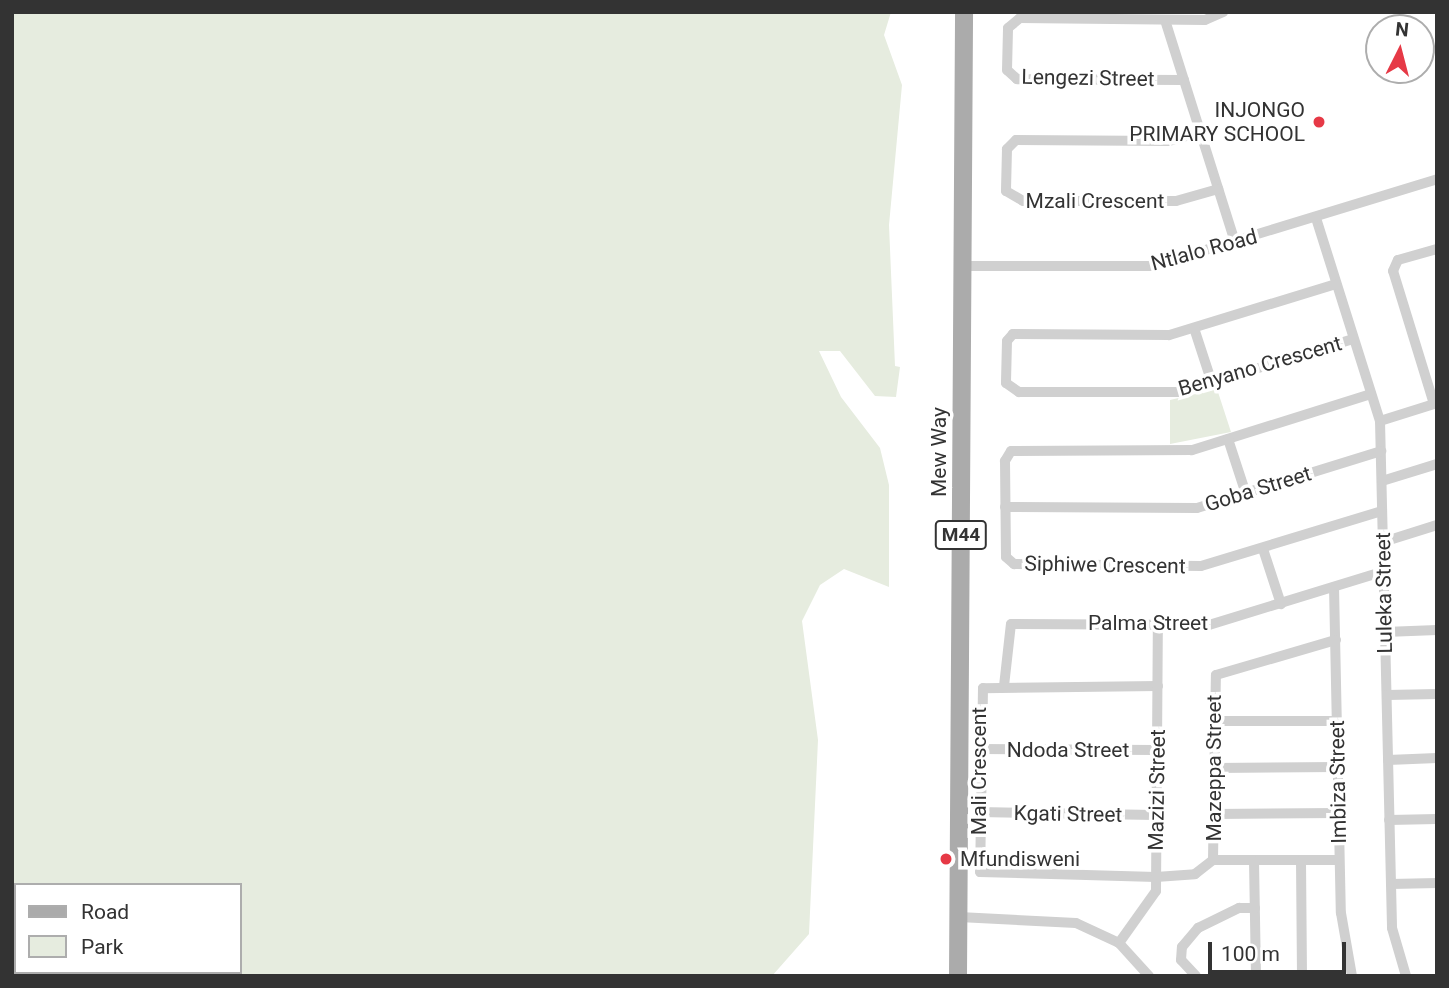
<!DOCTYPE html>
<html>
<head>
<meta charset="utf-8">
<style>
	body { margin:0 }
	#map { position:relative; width:1449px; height:988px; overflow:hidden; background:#fff; font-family:Roboto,sans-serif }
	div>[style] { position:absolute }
	.green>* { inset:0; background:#e6ecdf }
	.street>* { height:10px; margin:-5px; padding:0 5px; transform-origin:5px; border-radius:5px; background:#d0d0d0 }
	.primary>* { height:18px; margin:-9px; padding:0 9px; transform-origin:9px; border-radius:9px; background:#ababab }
	.dots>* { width:19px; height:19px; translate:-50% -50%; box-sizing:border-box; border:4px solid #fff; border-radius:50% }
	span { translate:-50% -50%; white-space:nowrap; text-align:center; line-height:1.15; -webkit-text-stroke:7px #fff; paint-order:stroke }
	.shield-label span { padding:2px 5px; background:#fff; border:2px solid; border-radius:5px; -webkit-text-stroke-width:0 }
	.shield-label { font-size:19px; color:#333; font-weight:700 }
	.street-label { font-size:21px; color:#333 }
	.poi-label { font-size:21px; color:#333 }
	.right { translate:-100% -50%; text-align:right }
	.left { translate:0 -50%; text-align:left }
	.frame { position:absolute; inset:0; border:14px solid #333; pointer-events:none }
	.legend { position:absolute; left:14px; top:883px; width:228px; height:91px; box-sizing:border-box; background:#fff; border:2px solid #adadad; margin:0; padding:9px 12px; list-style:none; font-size:21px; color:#333 }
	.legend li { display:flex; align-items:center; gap:14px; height:35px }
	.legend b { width:35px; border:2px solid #adadad }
	.north { position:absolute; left:1365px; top:14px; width:70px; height:70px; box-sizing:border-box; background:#fff; border:2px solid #adadad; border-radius:50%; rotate:6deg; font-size:19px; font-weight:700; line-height:28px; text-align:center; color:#333 }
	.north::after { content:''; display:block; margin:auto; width:24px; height:32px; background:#e63946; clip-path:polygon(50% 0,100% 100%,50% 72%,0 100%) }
	.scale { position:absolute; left:1208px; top:942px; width:138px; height:32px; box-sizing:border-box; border:4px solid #333; border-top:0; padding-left:9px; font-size:21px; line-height:24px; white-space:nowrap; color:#333; -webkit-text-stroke:5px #fff; paint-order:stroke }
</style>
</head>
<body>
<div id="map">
	<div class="green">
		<i style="clip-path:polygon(evenodd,12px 12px,891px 12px,884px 35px,902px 85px,889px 225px,895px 366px,900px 367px,896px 397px,875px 396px,840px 351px,819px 351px,841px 397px,880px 448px,889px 485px,889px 587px,844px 569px,820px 585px,802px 621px,818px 740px,809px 934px,772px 976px,12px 976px,12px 12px,16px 885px,240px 885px,240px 972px,16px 972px,16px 885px)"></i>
		<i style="clip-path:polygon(1217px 389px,1231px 432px,1170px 444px,1170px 400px)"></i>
	</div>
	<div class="street">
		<i style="left:1165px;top:20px;width:233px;rotate:72.5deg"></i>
		<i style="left:1184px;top:80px;width:167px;rotate:-179.7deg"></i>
		<i style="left:1017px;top:79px;width:13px;rotate:-138deg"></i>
		<i style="left:1007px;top:70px;width:42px;rotate:-88.6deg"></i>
		<i style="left:1008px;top:28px;width:16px;rotate:-40deg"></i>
		<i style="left:1020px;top:18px;width:185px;rotate:0.6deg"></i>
		<i style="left:1205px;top:20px;width:20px;rotate:-24deg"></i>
		<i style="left:1200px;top:132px;width:33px;rotate:164deg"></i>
		<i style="left:1168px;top:141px;width:152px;rotate:-179.6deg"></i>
		<i style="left:1016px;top:140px;width:13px;rotate:135deg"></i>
		<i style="left:1007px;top:149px;width:42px;rotate:91.4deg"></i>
		<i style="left:1006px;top:191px;width:20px;rotate:30deg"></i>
		<i style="left:1023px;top:201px;width:153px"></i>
		<i style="left:1176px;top:201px;width:44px;rotate:-15.9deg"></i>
		<i style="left:1316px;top:218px;width:213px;rotate:72.5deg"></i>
		<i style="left:1380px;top:421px;width:507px;rotate:88.64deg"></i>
		<i style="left:1392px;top:928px;width:50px;rotate:73.7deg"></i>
		<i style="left:962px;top:266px;width:191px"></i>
		<i style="left:1153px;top:266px;width:297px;rotate:-17deg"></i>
		<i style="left:1336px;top:284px;width:175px;rotate:163deg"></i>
		<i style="left:1169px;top:335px;width:156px;rotate:-179.6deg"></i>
		<i style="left:1013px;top:334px;width:9px;rotate:131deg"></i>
		<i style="left:1007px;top:341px;width:42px;rotate:91.4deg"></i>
		<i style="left:1006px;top:383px;width:16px;rotate:35deg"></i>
		<i style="left:1019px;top:392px;width:161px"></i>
		<i style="left:1180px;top:392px;width:181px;rotate:-17deg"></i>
		<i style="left:1194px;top:328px;width:58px;rotate:71.9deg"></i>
		<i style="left:1371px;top:394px;width:188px;rotate:162.6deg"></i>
		<i style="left:1192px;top:450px;width:181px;rotate:179.7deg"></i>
		<i style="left:1011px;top:451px;width:12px;rotate:121deg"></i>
		<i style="left:1005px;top:461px;width:96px;rotate:89.4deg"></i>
		<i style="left:1006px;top:557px;width:11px;rotate:41deg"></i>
		<i style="left:1014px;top:564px;width:187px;rotate:0.6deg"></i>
		<i style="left:1201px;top:566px;width:189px;rotate:-16.9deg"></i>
		<i style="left:1434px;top:404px;width:139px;rotate:-107.1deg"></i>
		<i style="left:1393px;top:271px;width:12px;rotate:-66deg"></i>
		<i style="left:1398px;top:260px;width:41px;rotate:-15.8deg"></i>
		<i style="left:1380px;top:421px;width:60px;rotate:-17.5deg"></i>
		<i style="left:1228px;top:439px;width:58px;rotate:71.9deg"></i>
		<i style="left:1382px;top:481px;width:58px;rotate:-17.2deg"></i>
		<i style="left:1005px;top:507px;width:192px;rotate:0.3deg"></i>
		<i style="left:1197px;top:508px;width:193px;rotate:-17.2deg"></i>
		<i style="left:1383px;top:542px;width:57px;rotate:-17.5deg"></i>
		<i style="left:1263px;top:549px;width:58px;rotate:71.9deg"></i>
		<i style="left:1334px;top:587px;width:326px;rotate:88.8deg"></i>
		<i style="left:1341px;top:913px;width:64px;rotate:80.1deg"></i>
		<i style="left:1385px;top:632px;width:52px;rotate:-2.2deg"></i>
		<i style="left:1004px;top:686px;width:62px;rotate:-83.6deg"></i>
		<i style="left:1011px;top:624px;width:198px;rotate:0.3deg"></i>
		<i style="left:1209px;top:625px;width:183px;rotate:-17.1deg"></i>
		<i style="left:1158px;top:686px;width:175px;rotate:179.3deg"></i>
		<i style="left:983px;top:688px;width:184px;rotate:90.9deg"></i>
		<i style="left:980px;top:872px;width:176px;rotate:1.6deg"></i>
		<i style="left:1156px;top:877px;width:39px;rotate:-4deg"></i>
		<i style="left:1195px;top:874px;width:23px;rotate:-38deg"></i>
		<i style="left:1387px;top:695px;width:50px;rotate:-1.1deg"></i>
		<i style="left:1215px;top:721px;width:122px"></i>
		<i style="left:979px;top:749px;width:178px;rotate:0.3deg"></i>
		<i style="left:1388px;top:760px;width:49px;rotate:-2.3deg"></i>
		<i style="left:1215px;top:768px;width:123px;rotate:-0.5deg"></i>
		<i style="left:979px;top:812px;width:177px;rotate:1deg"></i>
		<i style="left:1214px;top:814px;width:124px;rotate:-0.5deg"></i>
		<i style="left:1389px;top:820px;width:48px;rotate:-1.2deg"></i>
		<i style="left:1213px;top:860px;width:185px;rotate:-89.1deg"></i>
		<i style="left:1216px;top:675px;width:125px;rotate:-16.3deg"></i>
		<i style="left:1213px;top:860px;width:126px"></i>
		<i style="left:1254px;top:861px;width:115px;rotate:89deg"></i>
		<i style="left:1301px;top:861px;width:115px;rotate:89.5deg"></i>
		<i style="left:1391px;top:884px;width:46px;rotate:-1.2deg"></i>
		<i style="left:959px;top:917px;width:117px;rotate:2.9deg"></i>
		<i style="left:1076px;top:923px;width:47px;rotate:24.9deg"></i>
		<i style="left:1119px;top:943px;width:45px;rotate:47.7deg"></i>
		<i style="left:1119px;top:943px;width:64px;rotate:-54.6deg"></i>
		<i style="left:1156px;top:891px;width:267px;rotate:-89.6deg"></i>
		<i style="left:1196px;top:976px;width:22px;rotate:-133deg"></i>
		<i style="left:1181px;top:960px;width:13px;rotate:-86deg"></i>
		<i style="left:1182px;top:947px;width:25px;rotate:-50deg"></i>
		<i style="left:1198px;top:928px;width:46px;rotate:-26deg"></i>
		<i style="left:1239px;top:908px;width:16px"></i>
	</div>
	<div class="primary">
		<i style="left:958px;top:976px;width:964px;rotate:-89.64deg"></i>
	</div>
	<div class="dots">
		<i style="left:1319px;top:122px;background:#e63946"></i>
		<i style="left:946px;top:859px;background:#e63946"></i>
	</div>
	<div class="shield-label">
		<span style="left:961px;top:535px">M44</span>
	</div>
	<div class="street-label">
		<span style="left:1088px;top:78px;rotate:1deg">Lengezi Street</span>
		<span style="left:1095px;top:201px">Mzali Crescent</span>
		<span style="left:1204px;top:250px;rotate:-15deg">Ntlalo Road</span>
		<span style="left:1260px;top:366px;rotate:-16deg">Benyano Crescent</span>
		<span style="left:939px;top:452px;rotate:-90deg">Mew Way</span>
		<span style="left:1258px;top:489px;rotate:-17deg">Goba Street</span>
		<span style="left:1105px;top:565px;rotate:1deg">Siphiwe Crescent</span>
		<span style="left:1384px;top:593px;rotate:-91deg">Luleka Street</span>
		<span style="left:1148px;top:623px">Palma Street</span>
		<span style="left:1068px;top:750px">Ndoda Street</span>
		<span style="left:1214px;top:768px;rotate:-90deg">Mazeppa Street</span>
		<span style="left:979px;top:771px;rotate:-90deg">Mali Crescent</span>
		<span style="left:1338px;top:782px;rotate:-91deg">Imbiza Street</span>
		<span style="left:1157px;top:790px;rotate:-89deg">Mazizi Street</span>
		<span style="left:1068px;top:814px;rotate:1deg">Kgati Street</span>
	</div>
	<div class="poi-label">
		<span class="right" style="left:1305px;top:122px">INJONGO<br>PRIMARY SCHOOL</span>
		<span class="left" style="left:960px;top:859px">Mfundisweni</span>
	</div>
	<div class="frame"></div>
	<ul class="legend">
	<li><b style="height:9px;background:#ababab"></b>Road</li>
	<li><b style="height:19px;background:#e6ecdf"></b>Park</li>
	</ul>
	<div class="north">N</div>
	<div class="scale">100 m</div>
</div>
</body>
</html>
